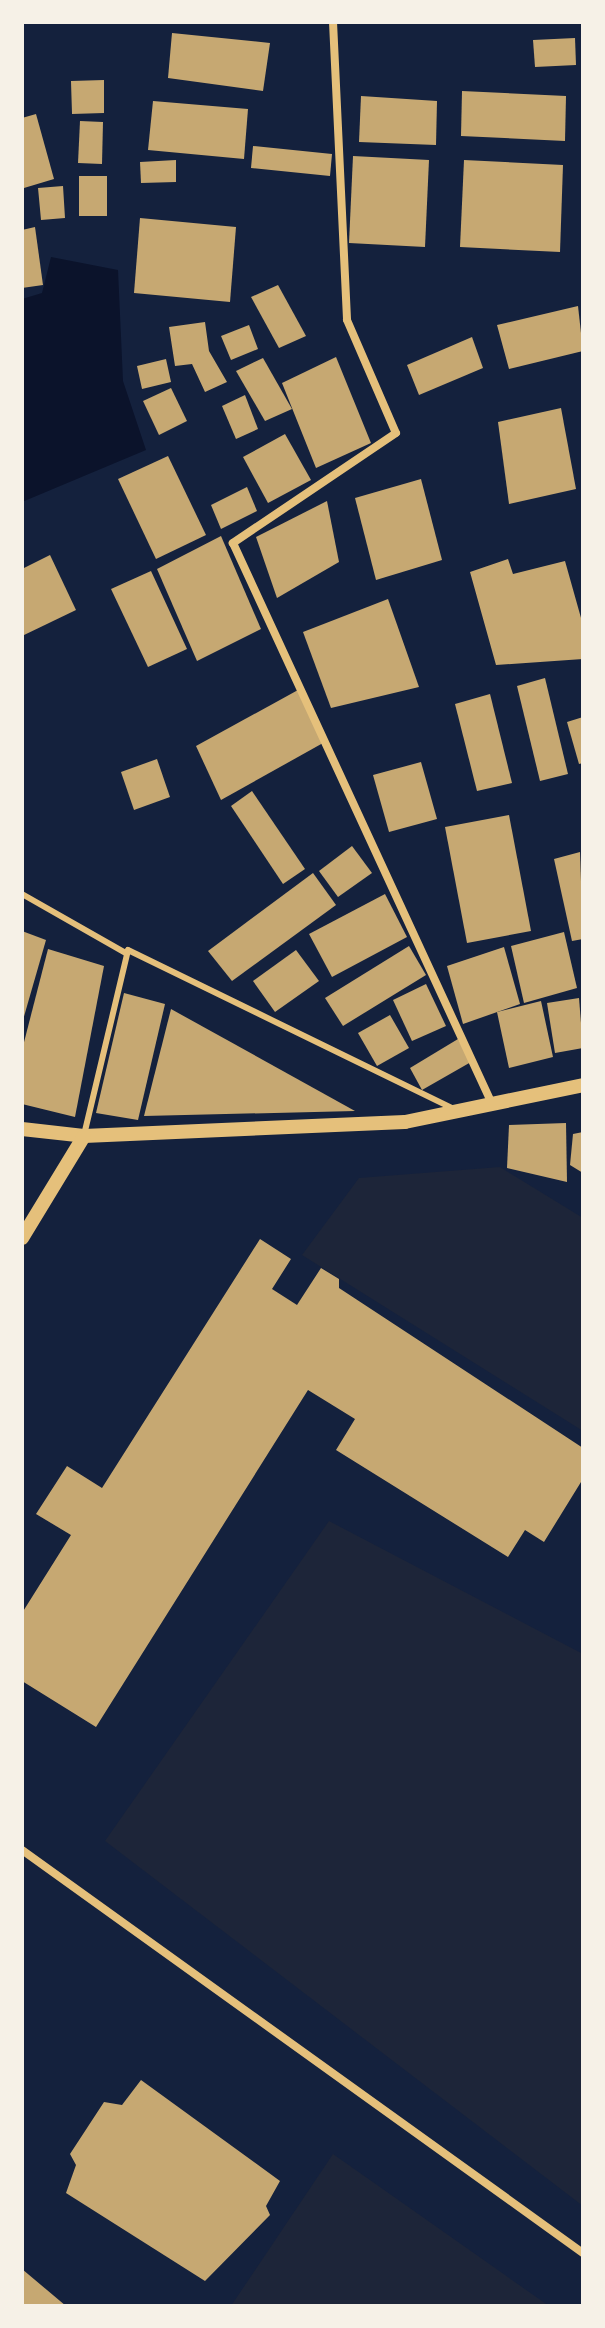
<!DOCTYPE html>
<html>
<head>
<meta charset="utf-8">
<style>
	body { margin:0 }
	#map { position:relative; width:605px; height:2328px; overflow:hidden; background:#14213d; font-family:Ubuntu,sans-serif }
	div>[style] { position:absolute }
	.green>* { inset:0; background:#1d2539 }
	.water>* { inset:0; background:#0b132b }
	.building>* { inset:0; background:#c6a872 }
	.service>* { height:6px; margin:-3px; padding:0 3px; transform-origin:3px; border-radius:3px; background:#e5c07b }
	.minor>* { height:8px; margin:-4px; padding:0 4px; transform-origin:4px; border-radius:4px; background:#e5c07b }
	.tertiary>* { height:14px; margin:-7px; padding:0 7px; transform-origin:7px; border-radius:7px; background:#e5c07b }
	span { translate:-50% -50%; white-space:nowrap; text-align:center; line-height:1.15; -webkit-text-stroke:6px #f6f1e7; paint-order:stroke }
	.frame { position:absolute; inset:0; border:24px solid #f6f1e7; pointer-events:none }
</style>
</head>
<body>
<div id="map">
	<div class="green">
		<i style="clip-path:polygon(500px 1167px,583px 1218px,583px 1431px,302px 1255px,359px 1178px)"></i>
		<i style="clip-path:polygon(329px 1521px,583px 1654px,583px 2206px,105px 1841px)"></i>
		<i style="clip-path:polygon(333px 2154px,549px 2306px,231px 2306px)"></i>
	</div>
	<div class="water">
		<i style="clip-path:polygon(51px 257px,118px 270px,123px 381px,146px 450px,22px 502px,22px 299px,42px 293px)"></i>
	</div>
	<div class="building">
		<i style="clip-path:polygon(172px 33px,270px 43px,263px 91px,168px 78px)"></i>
		<i style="clip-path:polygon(575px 38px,576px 65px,535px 67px,533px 40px)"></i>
		<i style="clip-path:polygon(104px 80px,104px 113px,72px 114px,71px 81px)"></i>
		<i style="clip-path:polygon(462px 91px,566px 96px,565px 141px,461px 136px)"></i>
		<i style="clip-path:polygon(361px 96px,437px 101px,436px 145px,359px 142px)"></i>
		<i style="clip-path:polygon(153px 101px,248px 109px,244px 159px,148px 150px)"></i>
		<i style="clip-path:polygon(36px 114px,54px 179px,24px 188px,22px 118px)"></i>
		<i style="clip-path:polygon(80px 121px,103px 122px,102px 164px,78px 163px)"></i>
		<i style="clip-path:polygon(253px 146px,332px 154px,330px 176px,251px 168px)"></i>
		<i style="clip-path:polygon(353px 156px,429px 160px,425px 247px,349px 243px)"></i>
		<i style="clip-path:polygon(176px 160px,176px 182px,141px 183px,140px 162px)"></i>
		<i style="clip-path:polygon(464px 160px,563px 165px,560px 252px,460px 247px)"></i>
		<i style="clip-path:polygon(79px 176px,107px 176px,107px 216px,79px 216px)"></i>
		<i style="clip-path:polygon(63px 186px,65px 218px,41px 220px,38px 188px)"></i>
		<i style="clip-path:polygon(140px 218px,236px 227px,230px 302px,134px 293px)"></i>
		<i style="clip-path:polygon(35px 227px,43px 285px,22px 288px,22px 230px)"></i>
		<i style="clip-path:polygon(278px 285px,306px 336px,279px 348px,251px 297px)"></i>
		<i style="clip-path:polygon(578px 306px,583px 351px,509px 369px,497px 325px)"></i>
		<i style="clip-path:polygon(205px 322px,209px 351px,227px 382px,205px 392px,192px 364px,175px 366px,169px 327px)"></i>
		<i style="clip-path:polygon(249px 325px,258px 349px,231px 360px,221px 336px)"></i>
		<i style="clip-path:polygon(472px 337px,483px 368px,419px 395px,407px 365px)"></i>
		<i style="clip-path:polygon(336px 357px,371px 443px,316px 468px,282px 383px)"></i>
		<i style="clip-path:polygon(263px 358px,292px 409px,265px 421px,236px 371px)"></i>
		<i style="clip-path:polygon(166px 359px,171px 382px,142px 389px,137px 366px)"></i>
		<i style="clip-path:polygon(171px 388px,187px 421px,159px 435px,143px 401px)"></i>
		<i style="clip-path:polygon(245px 395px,258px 429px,236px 439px,222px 406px)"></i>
		<i style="clip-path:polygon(561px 408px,576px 489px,509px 504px,498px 422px)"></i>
		<i style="clip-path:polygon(285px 434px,311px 480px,268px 503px,243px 457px)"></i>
		<i style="clip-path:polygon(168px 456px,206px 535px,156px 559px,118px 479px)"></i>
		<i style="clip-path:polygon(421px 479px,442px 560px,376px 580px,355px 498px)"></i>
		<i style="clip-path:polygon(247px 487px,257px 511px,221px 529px,211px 505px)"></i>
		<i style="clip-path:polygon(327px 501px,339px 562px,277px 598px,256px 537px)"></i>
		<i style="clip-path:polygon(221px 536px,261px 629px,197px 661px,157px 569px)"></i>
		<i style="clip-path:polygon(50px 555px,76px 610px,22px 636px,22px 569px)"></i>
		<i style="clip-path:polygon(508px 559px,513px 574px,565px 561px,583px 625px,583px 659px,496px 665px,470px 572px)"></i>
		<i style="clip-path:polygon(151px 571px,187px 649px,148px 667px,111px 589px)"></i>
		<i style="clip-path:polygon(388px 599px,419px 687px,331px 708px,303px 632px)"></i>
		<i style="clip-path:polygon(545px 678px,568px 774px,540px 781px,517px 686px)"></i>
		<i style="clip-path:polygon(298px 690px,323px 743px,221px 800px,196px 746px)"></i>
		<i style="clip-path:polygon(490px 694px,512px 783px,477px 791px,455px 704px)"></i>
		<i style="clip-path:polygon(583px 717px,583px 763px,579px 764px,567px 722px)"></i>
		<i style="clip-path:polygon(157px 759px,170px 797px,134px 810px,121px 772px)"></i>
		<i style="clip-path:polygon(421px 762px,437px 819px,389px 832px,373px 775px)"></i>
		<i style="clip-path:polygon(252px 791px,305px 869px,283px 884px,231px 806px)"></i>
		<i style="clip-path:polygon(509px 815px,531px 931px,467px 943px,445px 827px)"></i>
		<i style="clip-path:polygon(352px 846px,372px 873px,338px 897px,319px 871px)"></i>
		<i style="clip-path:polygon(580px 852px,583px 939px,572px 941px,554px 859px)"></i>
		<i style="clip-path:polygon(313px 873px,336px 905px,232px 981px,208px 951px)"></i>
		<i style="clip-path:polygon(385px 894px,407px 937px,332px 977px,309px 934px)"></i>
		<i style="clip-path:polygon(22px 931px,46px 940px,23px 1020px,22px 1020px)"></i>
		<i style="clip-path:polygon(564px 932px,577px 988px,524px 1003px,511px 946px)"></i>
		<i style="clip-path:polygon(409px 946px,426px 975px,343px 1026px,325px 998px)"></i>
		<i style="clip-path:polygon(504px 947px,520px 1004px,463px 1024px,447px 966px)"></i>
		<i style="clip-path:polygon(48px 949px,104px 966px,75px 1117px,22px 1104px,22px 1050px)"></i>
		<i style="clip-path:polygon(296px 950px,319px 981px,275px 1012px,253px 981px)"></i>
		<i style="clip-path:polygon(426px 984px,446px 1026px,412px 1041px,393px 1000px)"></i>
		<i style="clip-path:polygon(124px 993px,165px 1004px,138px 1120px,96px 1113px)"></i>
		<i style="clip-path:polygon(579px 998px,583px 1048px,555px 1053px,547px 1003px)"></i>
		<i style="clip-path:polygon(541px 1001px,553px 1057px,509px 1068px,497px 1012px)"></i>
		<i style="clip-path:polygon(171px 1009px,355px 1111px,144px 1116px)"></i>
		<i style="clip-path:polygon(390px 1015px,409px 1048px,377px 1066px,358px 1033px)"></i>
		<i style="clip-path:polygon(458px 1039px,471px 1062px,422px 1090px,410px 1068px)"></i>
		<i style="clip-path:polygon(566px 1123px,567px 1182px,507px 1168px,509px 1125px)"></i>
		<i style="clip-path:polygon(583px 1132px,583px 1173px,570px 1165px,573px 1134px)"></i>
		<i style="clip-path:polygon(260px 1239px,291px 1259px,272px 1289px,297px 1305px,321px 1268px,339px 1279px,339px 1288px,583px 1448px,581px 1482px,544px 1542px,525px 1530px,508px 1557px,336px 1450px,355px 1419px,308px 1390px,96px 1727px,22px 1681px,22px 1613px,71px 1535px,36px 1514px,67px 1466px,102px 1488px)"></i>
		<i style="clip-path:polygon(141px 2080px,280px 2181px,266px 2206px,270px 2215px,205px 2281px,66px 2193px,76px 2165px,70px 2154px,104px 2102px,122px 2105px)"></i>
		<i style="clip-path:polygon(22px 2269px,66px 2306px,22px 2306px)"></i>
	</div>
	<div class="service">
		<i style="left:22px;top:894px;width:120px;rotate:29.6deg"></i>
		<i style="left:84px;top:1135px;width:190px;rotate:-76.6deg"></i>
		<i style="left:128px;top:950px;width:363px;rotate:26deg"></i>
	</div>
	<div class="minor">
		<i style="left:333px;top:22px;width:298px;rotate:87.3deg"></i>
		<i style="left:347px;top:320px;width:123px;rotate:66.6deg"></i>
		<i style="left:396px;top:433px;width:197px;rotate:146deg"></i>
		<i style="left:233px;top:543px;width:620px;rotate:65.21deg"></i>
		<i style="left:22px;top:1850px;width:691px;rotate:35.69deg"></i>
	</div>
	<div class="tertiary">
		<i style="left:22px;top:1129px;width:62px;rotate:6.4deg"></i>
		<i style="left:84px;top:1136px;width:321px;rotate:-2.5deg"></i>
		<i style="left:405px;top:1122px;width:182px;rotate:-11.7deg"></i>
		<i style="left:22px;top:1238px;width:119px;rotate:-58.7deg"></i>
	</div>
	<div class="frame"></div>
</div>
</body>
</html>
